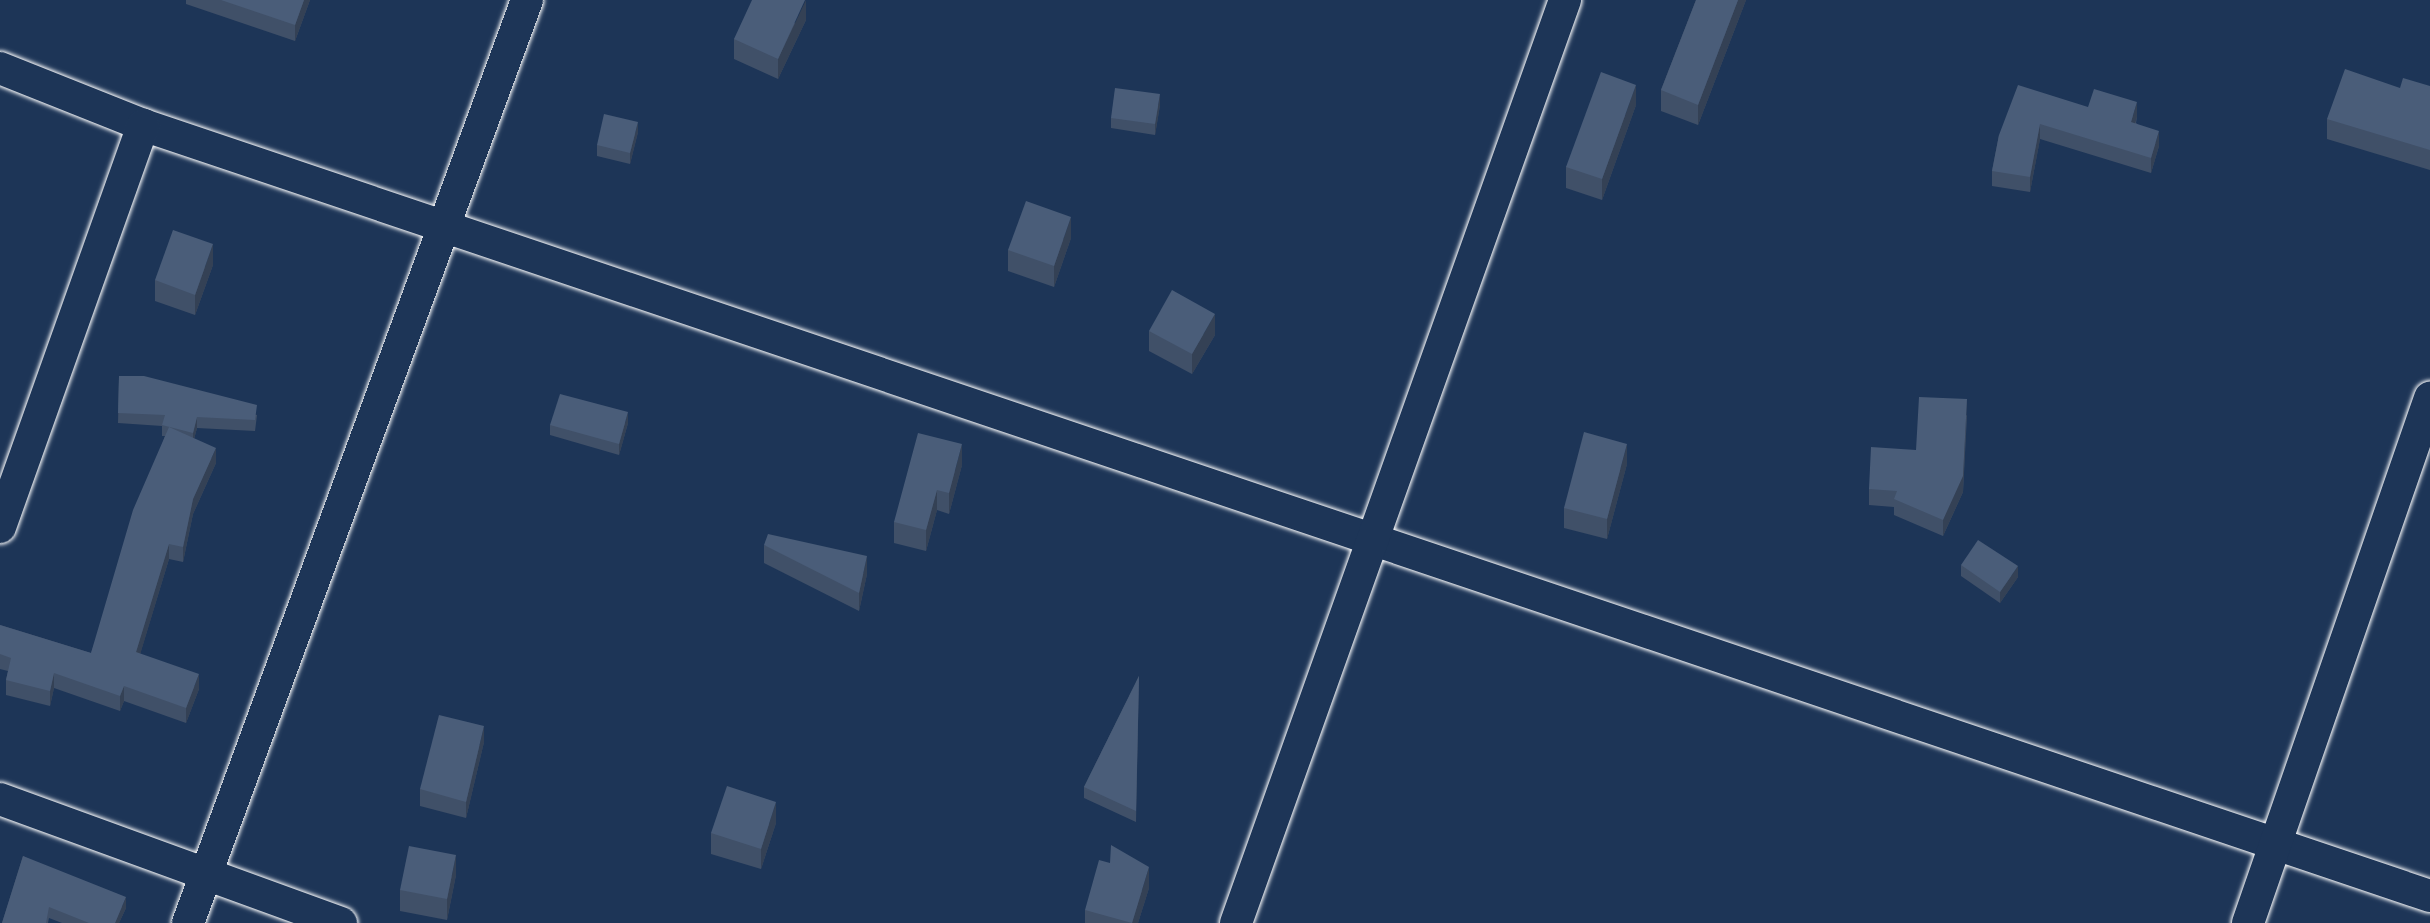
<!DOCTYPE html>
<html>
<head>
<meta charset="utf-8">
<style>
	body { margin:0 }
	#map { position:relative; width:2430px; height:923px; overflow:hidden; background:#1d3557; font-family:"Architects Daughter",sans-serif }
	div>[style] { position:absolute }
	.roads { filter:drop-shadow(0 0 2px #fff) drop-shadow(0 0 2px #fff) }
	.minor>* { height:32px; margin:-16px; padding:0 16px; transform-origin:16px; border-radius:16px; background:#1d3557 }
	.wall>* { inset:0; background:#405068 }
	.shaded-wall>* { inset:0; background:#344155 }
	.building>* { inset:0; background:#4a5d79 }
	span { translate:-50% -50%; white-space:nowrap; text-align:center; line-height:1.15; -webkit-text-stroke:6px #1d3557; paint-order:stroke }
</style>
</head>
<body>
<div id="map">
	<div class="roads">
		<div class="minor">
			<i style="left:0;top:68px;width:154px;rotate:21.7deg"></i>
			<i style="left:143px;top:125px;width:2413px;rotate:18.63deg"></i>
			<i style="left:0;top:527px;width:427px;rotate:-70.4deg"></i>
			<i style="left:0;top:799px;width:363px;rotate:20deg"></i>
			<i style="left:188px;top:923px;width:983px;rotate:-69.83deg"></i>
			<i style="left:1236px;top:923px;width:980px;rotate:-70.38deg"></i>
			<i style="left:2248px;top:923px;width:556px;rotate:-70.88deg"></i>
		</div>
	</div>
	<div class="wall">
		<i style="clip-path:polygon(186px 0,310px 0,295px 41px,186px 4px)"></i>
		<i style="clip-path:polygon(1696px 0,1746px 0,1698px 125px,1661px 111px,1661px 90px)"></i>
		<i style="clip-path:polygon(806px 20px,778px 79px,734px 59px,734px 39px)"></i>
		<i style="clip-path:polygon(2430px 86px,2430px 170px,2327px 139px,2327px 119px,2400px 88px)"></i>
		<i style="clip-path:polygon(1160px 105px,1155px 135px,1111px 128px,1111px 118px)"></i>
		<i style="clip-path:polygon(1636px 105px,1602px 200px,1566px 188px,1566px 167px)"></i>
		<i style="clip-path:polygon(2088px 107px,2137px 117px,2136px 123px,2159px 146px,2151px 173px,2040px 139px,2030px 192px,1992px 186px,1992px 171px,1999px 135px)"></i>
		<i style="clip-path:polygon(638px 132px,630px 164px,597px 156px,597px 145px)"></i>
		<i style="clip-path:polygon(1071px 238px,1054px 287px,1008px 271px,1008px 250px)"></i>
		<i style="clip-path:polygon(213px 265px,195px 315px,155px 301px,155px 280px)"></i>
		<i style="clip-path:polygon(1149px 331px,1215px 335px,1192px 374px,1149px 351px)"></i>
		<i style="clip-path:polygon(119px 376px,257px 415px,255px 431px,197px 428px,194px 439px,216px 463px,193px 514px,183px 562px,169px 559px,140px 654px,199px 689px,186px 723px,124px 701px,120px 711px,54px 688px,50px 706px,6px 695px,6px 680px,8px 671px,0 669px,0 625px,91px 653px,165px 436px,162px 436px,162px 426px,118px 423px)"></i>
		<i style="clip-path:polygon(1967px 415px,1963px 492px,1943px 536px,1894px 515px,1894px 507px,1869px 505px,1869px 489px,1916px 450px)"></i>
		<i style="clip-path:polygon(628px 423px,619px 455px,550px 435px,550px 425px)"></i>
		<i style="clip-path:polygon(1627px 464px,1607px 539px,1564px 528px,1564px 508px)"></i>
		<i style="clip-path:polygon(962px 465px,949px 514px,937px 510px,926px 551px,894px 543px,894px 522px)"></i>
		<i style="clip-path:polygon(764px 545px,867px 574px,859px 611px,764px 563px)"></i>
		<i style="clip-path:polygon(1961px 565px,2018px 577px,2000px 603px,1961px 576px)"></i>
		<i style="clip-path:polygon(1139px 676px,1136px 822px,1084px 798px,1084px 787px)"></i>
		<i style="clip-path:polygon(484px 742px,466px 818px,420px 806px,420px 789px)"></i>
		<i style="clip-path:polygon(776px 823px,761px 869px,711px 854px,711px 833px)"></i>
		<i style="clip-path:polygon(23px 856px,126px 908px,119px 923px,62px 923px,49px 918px,48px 923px,2px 923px)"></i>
		<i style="clip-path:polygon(456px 875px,447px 920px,400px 911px,400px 890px)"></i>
		<i style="clip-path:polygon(1149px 888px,1138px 923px,1085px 923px,1085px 910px)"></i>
	</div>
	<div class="shaded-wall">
		<i style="clip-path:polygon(304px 0,310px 0,295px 41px,295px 25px)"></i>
		<i style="clip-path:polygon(806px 0,806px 20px,778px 79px,778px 59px)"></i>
		<i style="clip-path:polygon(1738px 0,1746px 0,1698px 125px,1698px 105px)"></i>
		<i style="clip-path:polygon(1636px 85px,1636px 105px,1602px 200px,1602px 179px)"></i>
		<i style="clip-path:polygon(1160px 94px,1160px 105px,1155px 135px,1155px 124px)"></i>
		<i style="clip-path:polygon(2137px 102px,2137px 117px,2131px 137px,2131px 122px)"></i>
		<i style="clip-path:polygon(638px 122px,638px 132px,630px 164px,630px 153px)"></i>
		<i style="clip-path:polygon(2040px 124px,2040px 139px,2030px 192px,2030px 177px)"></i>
		<i style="clip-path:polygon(2159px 131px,2159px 146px,2151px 173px,2151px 158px)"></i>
		<i style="clip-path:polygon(1071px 217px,1071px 238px,1054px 287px,1054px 266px)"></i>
		<i style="clip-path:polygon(213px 244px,213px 265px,195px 315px,195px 295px)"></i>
		<i style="clip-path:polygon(1215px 314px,1215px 335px,1192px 374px,1192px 354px)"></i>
		<i style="clip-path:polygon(1967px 399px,1963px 492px,1943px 536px,1943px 520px)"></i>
		<i style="clip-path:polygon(628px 412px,628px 423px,619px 455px,619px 444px)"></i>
		<i style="clip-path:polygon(197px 417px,197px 428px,193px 443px,193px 433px)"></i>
		<i style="clip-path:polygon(962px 444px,962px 465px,949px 514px,949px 493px)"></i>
		<i style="clip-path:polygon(1627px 444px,1627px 464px,1607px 539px,1607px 519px)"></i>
		<i style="clip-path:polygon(216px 448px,216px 463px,193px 514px,183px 562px,183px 547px,193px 499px)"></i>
		<i style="clip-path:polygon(937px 490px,937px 510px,926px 551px,926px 530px)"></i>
		<i style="clip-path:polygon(169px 544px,169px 559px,136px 668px,136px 652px)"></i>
		<i style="clip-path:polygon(867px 556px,867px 574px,859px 611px,859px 593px)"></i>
		<i style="clip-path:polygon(2018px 566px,2018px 577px,2000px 603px,2000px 592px)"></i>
		<i style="clip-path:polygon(54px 673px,54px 688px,50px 706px,50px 691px)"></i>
		<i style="clip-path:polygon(199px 674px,199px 689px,186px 723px,186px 708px)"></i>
		<i style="clip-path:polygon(124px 686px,124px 701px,120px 711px,120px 696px)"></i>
		<i style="clip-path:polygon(484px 726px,484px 742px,466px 818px,466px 802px)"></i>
		<i style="clip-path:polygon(776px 802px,776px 823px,761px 869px,761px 849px)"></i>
		<i style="clip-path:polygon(456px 855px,456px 875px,447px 920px,447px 899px)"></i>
		<i style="clip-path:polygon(1149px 867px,1149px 888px,1138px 923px,1132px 923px)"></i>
		<i style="clip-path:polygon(126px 897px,126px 908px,119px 923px,115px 923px)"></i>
	</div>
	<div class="building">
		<i style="clip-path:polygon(221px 0,304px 0,295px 25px)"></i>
		<i style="clip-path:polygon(752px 0,805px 0,778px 59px,734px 39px)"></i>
		<i style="clip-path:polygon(1696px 0,1738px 0,1698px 105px,1661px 90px)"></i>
		<i style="clip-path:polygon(2345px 69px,2400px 88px,2403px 78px,2430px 86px,2430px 150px,2327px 119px)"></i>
		<i style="clip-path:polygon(1601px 72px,1636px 85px,1602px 179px,1566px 167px)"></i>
		<i style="clip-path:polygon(2018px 85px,2088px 107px,2094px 89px,2137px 102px,2131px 122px,2159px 131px,2151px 158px,2040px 124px,2030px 177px,1992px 171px,1999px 135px)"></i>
		<i style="clip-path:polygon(1115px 88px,1160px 94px,1155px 124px,1111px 118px)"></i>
		<i style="clip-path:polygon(604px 114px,638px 122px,630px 153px,597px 145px)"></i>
		<i style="clip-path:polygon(1026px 201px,1071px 217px,1054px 266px,1008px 250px)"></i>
		<i style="clip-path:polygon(173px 230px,213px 244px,195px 295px,155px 280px)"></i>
		<i style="clip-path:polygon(1172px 290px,1215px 314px,1192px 354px,1149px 331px)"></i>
		<i style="clip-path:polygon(119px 376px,144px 376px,257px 405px,255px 420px,197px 417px,193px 433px,162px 425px,165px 415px,118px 413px)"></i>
		<i style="clip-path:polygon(560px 394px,628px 412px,619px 444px,550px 425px)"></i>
		<i style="clip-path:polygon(1919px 397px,1967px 399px,1963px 476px,1943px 520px,1894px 499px,1897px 491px,1869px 489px,1871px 447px,1916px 450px)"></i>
		<i style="clip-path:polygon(169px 427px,216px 448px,193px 499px,183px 547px,169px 544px,136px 652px,199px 674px,186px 708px,124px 686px,120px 696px,54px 673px,50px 691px,6px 680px,11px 658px,0 654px,0 625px,91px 653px,133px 510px)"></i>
		<i style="clip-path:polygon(1584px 432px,1627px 444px,1607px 519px,1564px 508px)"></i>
		<i style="clip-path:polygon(918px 433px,962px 444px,949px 493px,937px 490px,926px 530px,894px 522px)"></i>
		<i style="clip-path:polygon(768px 534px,867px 556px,859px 593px,764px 545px)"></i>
		<i style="clip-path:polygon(1978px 540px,2018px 566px,2000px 592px,1961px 565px)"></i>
		<i style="clip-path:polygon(1139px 676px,1136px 811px,1084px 787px)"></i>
		<i style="clip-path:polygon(439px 715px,484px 726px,466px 802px,420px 789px)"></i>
		<i style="clip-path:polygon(727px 786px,776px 802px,761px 849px,711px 833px)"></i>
		<i style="clip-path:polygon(1111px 845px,1149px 867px,1132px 923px,1085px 910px,1099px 860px,1110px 863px)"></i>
		<i style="clip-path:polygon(409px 846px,456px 855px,447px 899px,400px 890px)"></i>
		<i style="clip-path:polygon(23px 856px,126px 897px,115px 923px,89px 923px,49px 907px,46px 923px,2px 923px)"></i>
	</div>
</div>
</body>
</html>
